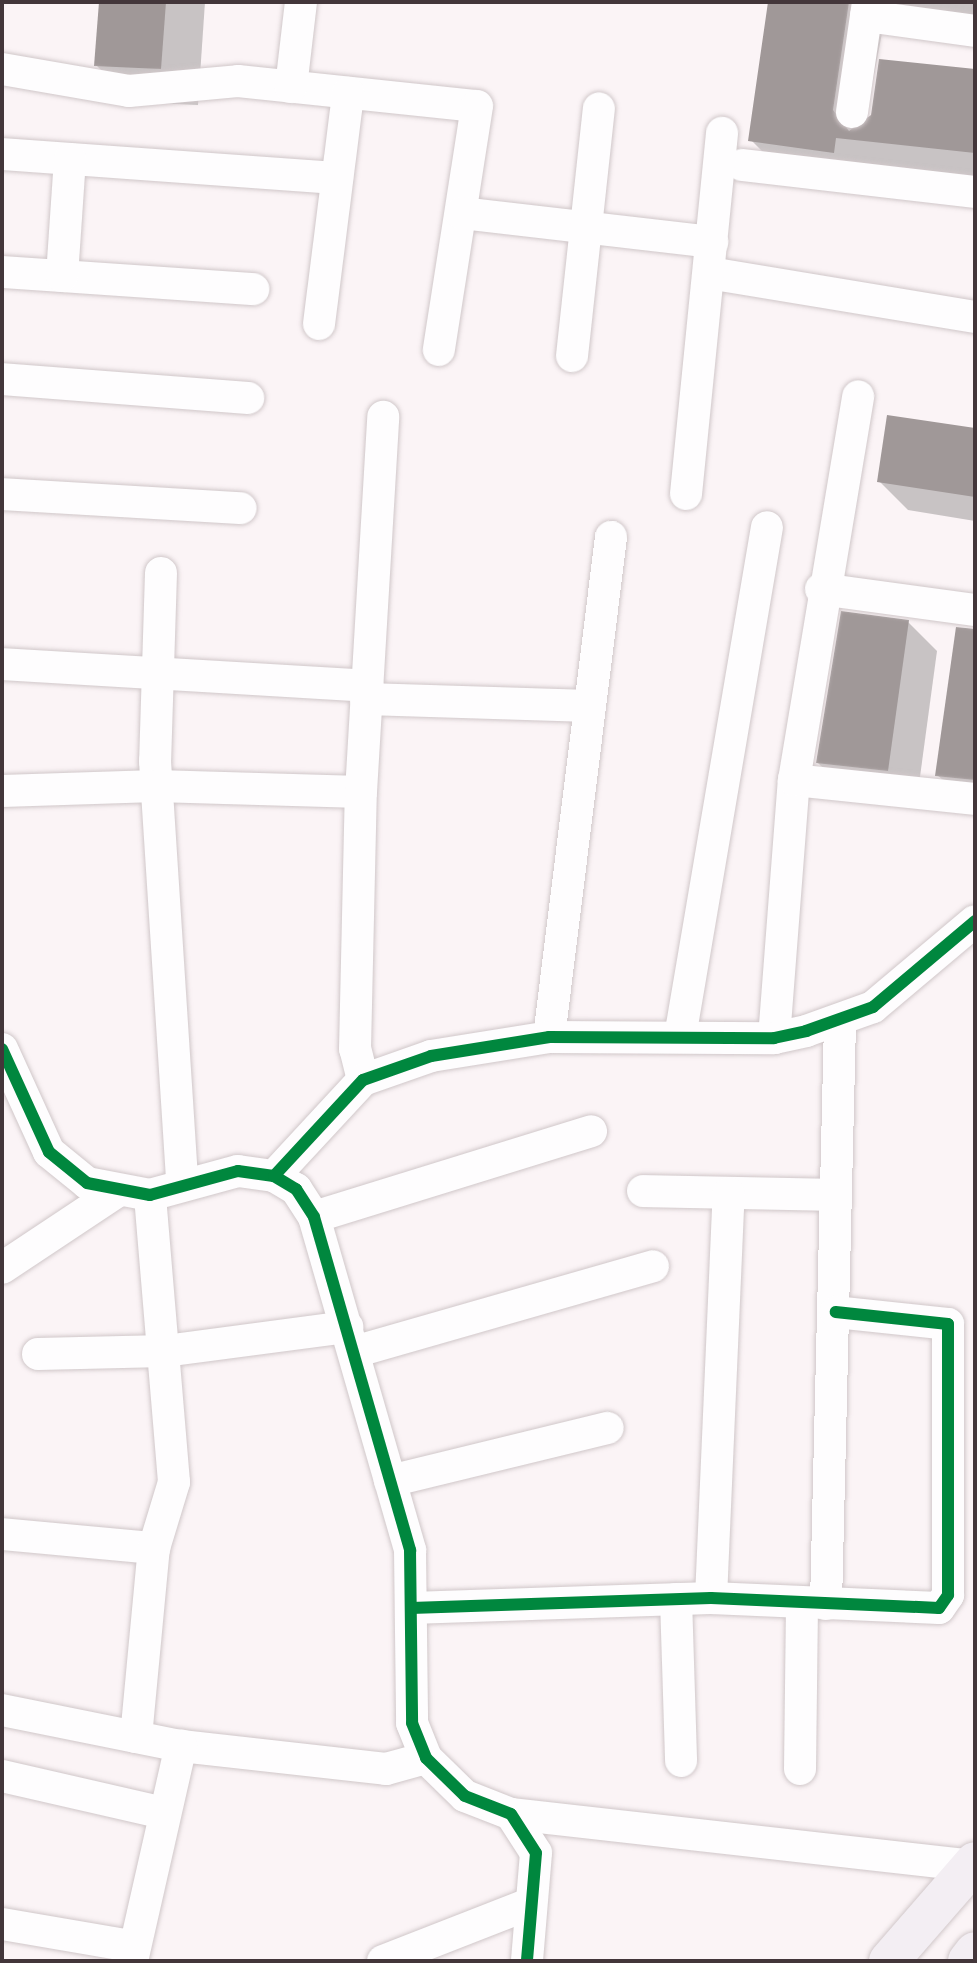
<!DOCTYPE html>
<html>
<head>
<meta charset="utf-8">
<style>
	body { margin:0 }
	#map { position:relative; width:977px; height:1963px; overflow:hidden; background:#fbf4f6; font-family:"PT Sans Narrow",sans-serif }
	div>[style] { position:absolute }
	.shadow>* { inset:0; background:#0003 }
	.building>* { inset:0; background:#a09898 }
	.roads { filter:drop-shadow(0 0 2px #d0c7c9) drop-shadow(0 0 2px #d0c7c9) }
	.minor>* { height:32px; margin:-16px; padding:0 16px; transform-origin:16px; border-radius:16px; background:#fefdfe }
	.major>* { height:40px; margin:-20px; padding:0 20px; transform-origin:20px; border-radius:20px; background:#f3eef3 }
	.cycleway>* { height:12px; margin:-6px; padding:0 6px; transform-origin:6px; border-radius:6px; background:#00873e }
	span { translate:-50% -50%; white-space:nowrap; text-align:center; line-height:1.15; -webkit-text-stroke:8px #fef1f5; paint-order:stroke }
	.frame { position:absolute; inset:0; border:4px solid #43363a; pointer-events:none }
</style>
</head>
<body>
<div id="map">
	<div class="shadow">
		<i style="clip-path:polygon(101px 2px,205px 2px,198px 105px,133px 102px,96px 65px)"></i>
		<i style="clip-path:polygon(770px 2px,870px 2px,885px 17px,865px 122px,975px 71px,975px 178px,780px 169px,751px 140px)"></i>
		<i style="clip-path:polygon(892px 2px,975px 2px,975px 36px,917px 28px)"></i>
		<i style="clip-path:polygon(975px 431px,975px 521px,908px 510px,879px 481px)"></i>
		<i style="clip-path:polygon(908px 622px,937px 651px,917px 799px,847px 792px,818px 763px)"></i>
		<i style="clip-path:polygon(975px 629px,975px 806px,937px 775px)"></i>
	</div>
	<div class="building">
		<i style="clip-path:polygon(99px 2px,166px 2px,161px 69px,94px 66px)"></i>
		<i style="clip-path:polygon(768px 2px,849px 2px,833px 110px,849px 131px,871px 115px,879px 59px,975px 69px,975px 153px,836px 138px,834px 153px,748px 141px)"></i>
		<i style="clip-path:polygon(887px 415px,975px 428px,975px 497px,877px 482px)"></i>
		<i style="clip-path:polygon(841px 611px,909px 620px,888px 771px,816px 763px)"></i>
		<i style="clip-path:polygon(956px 627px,975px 629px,975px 780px,935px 776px)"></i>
	</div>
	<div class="roads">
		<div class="minor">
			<i style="left:866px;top:16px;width:110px;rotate:7.8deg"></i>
			<i style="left:2px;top:69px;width:129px;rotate:9.8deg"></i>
			<i style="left:129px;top:91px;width:109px;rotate:-5.2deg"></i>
			<i style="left:238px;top:81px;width:240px;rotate:6deg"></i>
			<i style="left:477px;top:106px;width:247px;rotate:98.9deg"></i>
			<i style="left:291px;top:87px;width:86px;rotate:-83.3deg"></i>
			<i style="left:852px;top:112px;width:111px;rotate:-81.7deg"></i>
			<i style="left:2px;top:154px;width:336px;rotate:4.1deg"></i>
			<i style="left:742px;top:165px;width:235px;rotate:6.6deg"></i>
			<i style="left:461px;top:213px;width:253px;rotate:6.6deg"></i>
			<i style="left:2px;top:272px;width:252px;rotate:3.9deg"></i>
			<i style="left:709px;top:273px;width:269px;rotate:9.4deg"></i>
			<i style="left:62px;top:276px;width:117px;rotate:-86.1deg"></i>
			<i style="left:319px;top:324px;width:233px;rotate:-82.8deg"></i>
			<i style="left:572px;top:356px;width:249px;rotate:-83.8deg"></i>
			<i style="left:2px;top:379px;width:247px;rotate:4.4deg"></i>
			<i style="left:2px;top:494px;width:239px;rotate:3.4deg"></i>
			<i style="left:686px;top:494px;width:363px;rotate:-84.3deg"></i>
			<i style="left:161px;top:573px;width:188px;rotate:91.8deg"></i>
			<i style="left:155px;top:761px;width:424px;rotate:86.3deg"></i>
			<i style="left:821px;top:589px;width:155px;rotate:7.8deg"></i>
			<i style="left:2px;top:664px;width:366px;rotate:3.4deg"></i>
			<i style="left:366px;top:699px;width:224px;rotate:1.8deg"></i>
			<i style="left:794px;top:780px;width:182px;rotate:6deg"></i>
			<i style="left:2px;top:791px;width:154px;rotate:-1.9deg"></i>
			<i style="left:156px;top:786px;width:205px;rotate:1.7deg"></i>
			<i style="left:549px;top:1037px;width:504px;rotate:-82.93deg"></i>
			<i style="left:680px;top:1037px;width:517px;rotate:-80.32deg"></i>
			<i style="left:774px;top:1038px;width:259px;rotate:-85.6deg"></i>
			<i style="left:794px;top:780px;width:389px;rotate:-80.5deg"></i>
			<i style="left:2px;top:1049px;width:113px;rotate:65.5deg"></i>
			<i style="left:49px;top:1152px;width:49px;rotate:39.2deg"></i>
			<i style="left:87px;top:1183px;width:64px;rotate:10.8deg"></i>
			<i style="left:150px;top:1195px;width:91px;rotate:-15.3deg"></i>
			<i style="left:238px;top:1171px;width:36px;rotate:8deg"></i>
			<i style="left:274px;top:1176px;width:26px;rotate:31deg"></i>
			<i style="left:296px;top:1189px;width:33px;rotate:57deg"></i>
			<i style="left:314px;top:1217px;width:347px;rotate:73.9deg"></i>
			<i style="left:410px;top:1550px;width:173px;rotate:89.3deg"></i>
			<i style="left:412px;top:1723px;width:38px;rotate:68deg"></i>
			<i style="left:426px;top:1758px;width:54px;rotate:44.3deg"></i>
			<i style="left:465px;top:1796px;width:49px;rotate:21.4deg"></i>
			<i style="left:511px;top:1814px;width:46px;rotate:57.3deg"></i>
			<i style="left:536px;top:1853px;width:108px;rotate:94.8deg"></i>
			<i style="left:363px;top:1080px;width:32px;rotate:-104deg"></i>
			<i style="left:355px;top:1049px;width:257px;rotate:-88.7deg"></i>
			<i style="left:361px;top:792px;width:376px;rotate:-86.6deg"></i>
			<i style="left:274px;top:1176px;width:131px;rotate:-47.2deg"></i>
			<i style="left:363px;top:1080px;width:72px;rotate:-19.4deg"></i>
			<i style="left:431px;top:1056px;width:120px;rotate:-9.1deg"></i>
			<i style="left:549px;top:1037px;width:225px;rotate:0.3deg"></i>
			<i style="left:774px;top:1038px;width:33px;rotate:-12deg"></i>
			<i style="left:806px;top:1031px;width:71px;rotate:-19.7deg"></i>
			<i style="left:873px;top:1007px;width:133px;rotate:-40.1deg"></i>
			<i style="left:643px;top:1191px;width:192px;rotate:1.2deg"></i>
			<i style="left:314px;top:1217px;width:290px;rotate:-17.2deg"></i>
			<i style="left:2px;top:1268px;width:136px;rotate:-33.6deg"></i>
			<i style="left:354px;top:1352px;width:311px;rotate:-16deg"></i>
			<i style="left:38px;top:1354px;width:127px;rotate:-1.4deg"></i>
			<i style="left:165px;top:1351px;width:184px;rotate:-7.5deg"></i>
			<i style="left:390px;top:1481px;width:224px;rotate:-13.7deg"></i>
			<i style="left:2px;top:1534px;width:153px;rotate:5.3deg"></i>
			<i style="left:711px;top:1598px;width:405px;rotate:-87.5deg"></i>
			<i style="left:676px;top:1599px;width:162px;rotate:88.2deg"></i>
			<i style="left:826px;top:1604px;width:582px;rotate:-88.62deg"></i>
			<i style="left:411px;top:1608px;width:300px;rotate:-1.9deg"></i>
			<i style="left:711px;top:1598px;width:228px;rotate:2.5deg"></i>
			<i style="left:939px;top:1608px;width:16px;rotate:-55deg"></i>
			<i style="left:948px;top:1595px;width:271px;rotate:-90deg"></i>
			<i style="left:948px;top:1324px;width:113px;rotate:-173.9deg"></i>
			<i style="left:2px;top:1710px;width:183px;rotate:11.4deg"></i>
			<i style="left:181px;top:1746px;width:206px;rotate:6.4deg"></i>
			<i style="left:386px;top:1769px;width:41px;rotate:-15.4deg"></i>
			<i style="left:136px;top:1737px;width:190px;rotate:-84.6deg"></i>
			<i style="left:154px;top:1548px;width:69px;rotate:-73.1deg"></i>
			<i style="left:174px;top:1482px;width:288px;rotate:-94.8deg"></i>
			<i style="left:800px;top:1769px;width:166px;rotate:-89.3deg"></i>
			<i style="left:2px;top:1776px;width:165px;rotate:12.9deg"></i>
			<i style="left:511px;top:1814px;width:467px;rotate:6.4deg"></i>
			<i style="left:2px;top:1924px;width:131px;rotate:9.7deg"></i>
			<i style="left:132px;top:1961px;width:221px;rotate:-77.2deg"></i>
			<i style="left:383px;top:1961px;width:157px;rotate:-21.3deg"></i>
		</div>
		<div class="major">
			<i style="left:889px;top:1961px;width:131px;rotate:-49deg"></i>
			<i style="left:968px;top:1961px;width:11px;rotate:-52deg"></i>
		</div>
	</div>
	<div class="cycleway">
		<i style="left:2px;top:1049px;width:113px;rotate:65.5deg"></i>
		<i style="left:49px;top:1152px;width:49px;rotate:39.2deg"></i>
		<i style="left:87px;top:1183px;width:64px;rotate:10.8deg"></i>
		<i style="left:150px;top:1195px;width:91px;rotate:-15.3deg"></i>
		<i style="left:238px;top:1171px;width:36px;rotate:8deg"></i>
		<i style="left:274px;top:1176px;width:26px;rotate:31deg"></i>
		<i style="left:296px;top:1189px;width:33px;rotate:57deg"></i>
		<i style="left:314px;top:1217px;width:347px;rotate:73.9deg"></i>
		<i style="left:410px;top:1550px;width:173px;rotate:89.3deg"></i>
		<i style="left:412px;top:1723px;width:38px;rotate:68deg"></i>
		<i style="left:426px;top:1758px;width:54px;rotate:44.3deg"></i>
		<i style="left:465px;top:1796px;width:49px;rotate:21.4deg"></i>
		<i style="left:511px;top:1814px;width:46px;rotate:57.3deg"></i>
		<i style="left:536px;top:1853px;width:108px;rotate:94.8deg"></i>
		<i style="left:274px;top:1176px;width:131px;rotate:-47.2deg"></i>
		<i style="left:363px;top:1080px;width:72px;rotate:-19.4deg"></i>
		<i style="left:431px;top:1056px;width:120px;rotate:-9.1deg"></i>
		<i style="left:549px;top:1037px;width:225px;rotate:0.3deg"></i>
		<i style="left:774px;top:1038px;width:33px;rotate:-12deg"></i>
		<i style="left:806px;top:1031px;width:71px;rotate:-19.7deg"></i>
		<i style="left:873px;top:1007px;width:133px;rotate:-40.1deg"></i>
		<i style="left:411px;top:1608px;width:300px;rotate:-1.9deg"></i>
		<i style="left:711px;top:1598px;width:228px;rotate:2.5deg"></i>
		<i style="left:939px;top:1608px;width:16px;rotate:-55deg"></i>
		<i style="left:948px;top:1595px;width:271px;rotate:-90deg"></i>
		<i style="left:948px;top:1324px;width:113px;rotate:-173.9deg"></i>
	</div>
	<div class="frame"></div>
</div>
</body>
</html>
